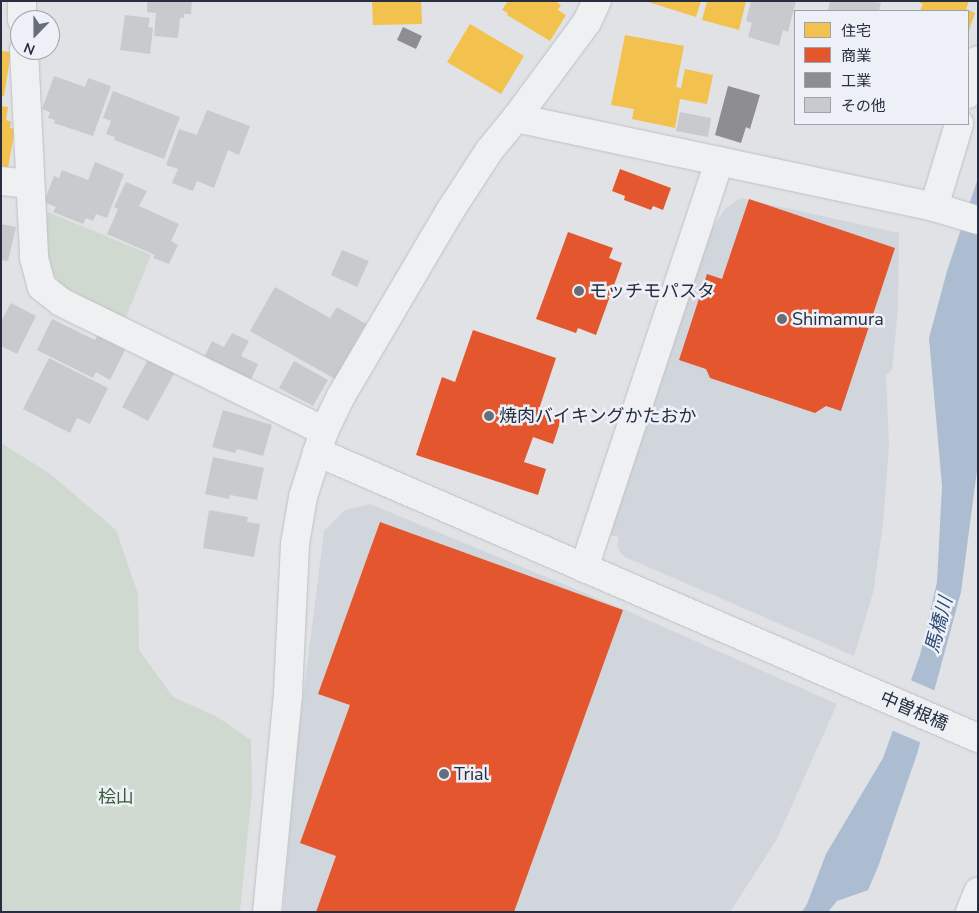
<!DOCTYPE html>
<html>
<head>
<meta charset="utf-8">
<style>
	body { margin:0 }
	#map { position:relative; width:979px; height:913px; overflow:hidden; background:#e0e2e5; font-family:"Nunito Sans","Noto Sans JP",sans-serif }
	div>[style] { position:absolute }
	.built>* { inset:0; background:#d1d5dc }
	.green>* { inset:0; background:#d0d9d0 }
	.water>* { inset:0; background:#acbdd2 }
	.pier>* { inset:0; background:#e0e2e5 }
	.homes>* { inset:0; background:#f2c14e }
	.shops>* { inset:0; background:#e4572e }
	.industry>* { inset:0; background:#8d8d92 }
	.building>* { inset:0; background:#c8cacd }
	.roads { filter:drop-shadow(0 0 1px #bec0c3) drop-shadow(0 0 1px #bec0c3) }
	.minor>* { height:28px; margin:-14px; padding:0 14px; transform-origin:14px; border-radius:14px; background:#eff0f2 }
	.dots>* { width:14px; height:14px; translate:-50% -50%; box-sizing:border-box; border:2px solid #edf0f6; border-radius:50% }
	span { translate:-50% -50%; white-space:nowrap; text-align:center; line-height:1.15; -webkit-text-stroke:5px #edf0f6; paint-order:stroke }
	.poi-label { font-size:18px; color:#262e3f }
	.left { translate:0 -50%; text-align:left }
	.street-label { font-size:18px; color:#262e3f }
	.park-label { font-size:18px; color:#385c33 }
	.water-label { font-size:19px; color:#2e4a75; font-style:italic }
	.frame { position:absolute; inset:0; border:2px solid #262e3f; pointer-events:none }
	.legend { position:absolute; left:794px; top:10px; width:175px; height:115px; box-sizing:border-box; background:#edf0f6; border:1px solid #9da2ad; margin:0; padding:6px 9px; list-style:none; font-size:15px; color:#262e3f }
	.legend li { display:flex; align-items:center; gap:10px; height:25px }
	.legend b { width:25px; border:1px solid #9da2ad }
	.north { position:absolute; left:10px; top:10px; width:50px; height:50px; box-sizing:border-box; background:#edf0f6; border:1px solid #9da2ad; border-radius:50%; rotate:202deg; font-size:14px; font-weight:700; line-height:20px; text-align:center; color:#262e3f }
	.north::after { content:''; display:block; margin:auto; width:18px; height:22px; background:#676d79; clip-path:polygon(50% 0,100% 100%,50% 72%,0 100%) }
</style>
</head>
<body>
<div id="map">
	<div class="built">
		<i style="clip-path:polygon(741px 198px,899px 233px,898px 309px,892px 370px,886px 375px,889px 446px,883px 524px,873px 593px,854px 656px,625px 557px,620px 552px,617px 545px,619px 537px,610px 535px,712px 229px,725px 209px)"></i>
		<i style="clip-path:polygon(370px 504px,623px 609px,837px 704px,777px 839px,730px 912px,283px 912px,296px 753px,324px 531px,345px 510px)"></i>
	</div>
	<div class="green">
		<i style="clip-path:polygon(48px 212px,151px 255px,124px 322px,61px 286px,48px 264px,46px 216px)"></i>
		<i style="clip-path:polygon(1px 443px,49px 473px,116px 530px,138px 594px,139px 650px,173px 697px,216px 716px,251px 740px,252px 791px,240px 912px,1px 912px)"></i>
	</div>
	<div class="water">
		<i style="clip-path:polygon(978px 178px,978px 463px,961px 592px,917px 754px,878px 867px,868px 890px,837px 901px,828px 912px,802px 912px,807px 904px,826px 854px,883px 758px,920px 655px,937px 582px,942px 486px,929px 338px,947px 271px)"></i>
	</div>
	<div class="pier">
		<i style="clip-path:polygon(908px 679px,936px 691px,922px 743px,891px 730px)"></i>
	</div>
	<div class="homes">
		<i style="clip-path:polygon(372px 1px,421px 1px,422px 24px,373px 25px)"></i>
		<i style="clip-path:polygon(508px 1px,555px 1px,561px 5px,558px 10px,566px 15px,550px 41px,507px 15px,508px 13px,502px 10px)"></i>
		<i style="clip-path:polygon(645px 1px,701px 1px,696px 17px)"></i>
		<i style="clip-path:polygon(707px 1px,746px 1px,739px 30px,702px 20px)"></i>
		<i style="clip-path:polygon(916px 1px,969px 1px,966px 9px,975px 13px,968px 33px,968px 11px,920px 11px,923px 4px)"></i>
		<i style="clip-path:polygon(470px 24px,524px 56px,501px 94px,447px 62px)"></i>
		<i style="clip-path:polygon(625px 35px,684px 46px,676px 87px,681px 88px,685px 69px,713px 75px,707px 104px,680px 99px,675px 128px,632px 119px,634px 109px,611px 105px)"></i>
		<i style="clip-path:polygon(1px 51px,11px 52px,4px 96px,1px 96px)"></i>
		<i style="clip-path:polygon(1px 106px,8px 107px,6px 120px,11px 122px,10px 128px,15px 129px,6px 178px,1px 177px)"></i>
	</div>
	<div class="shops">
		<i style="clip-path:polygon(620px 169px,671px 188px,663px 210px,653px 206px,651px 210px,624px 200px,625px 196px,612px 191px)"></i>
		<i style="clip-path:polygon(749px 199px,895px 248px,841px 411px,826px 406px,815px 413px,710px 378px,706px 369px,679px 360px,707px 274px,722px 279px)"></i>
		<i style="clip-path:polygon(568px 232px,613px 248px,609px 258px,622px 263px,596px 335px,578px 328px,576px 333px,536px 319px)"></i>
		<i style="clip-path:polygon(473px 330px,556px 358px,538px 412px,561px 420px,553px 444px,533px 437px,524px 462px,546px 469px,538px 495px,416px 455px,442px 377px,455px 382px)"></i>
		<i style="clip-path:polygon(380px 522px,623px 610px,514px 912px,316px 912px,336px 856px,300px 843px,350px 705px,318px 694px)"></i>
	</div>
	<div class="industry">
		<i style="clip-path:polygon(403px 27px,422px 36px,416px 49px,397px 40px)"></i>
		<i style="clip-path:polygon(728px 86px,760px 95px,750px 129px,746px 127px,741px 143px,715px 135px)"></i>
	</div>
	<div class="building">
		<i style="clip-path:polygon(147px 1px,192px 1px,191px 14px,184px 14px,184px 18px,180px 18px,178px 38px,154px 36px,156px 13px,147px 12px)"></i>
		<i style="clip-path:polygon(751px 1px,796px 1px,788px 32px,783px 30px,779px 46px,748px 37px,752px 23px,746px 21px)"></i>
		<i style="clip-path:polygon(830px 1px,872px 1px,881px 3px,879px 11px,828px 11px)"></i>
		<i style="clip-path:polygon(125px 15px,150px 18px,148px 27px,153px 28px,150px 54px,120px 50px)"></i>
		<i style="clip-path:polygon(54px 76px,85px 87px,88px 78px,111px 86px,93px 136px,54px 123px,55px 120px,48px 118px,50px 112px,42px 109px)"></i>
		<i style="clip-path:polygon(113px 91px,180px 117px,164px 159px,114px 140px,115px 137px,106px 134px,111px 121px,103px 118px)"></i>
		<i style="clip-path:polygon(207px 110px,250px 126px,239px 155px,228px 150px,214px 188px,197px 181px,193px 191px,172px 183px,178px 169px,166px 165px,179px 129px,197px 135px)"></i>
		<i style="clip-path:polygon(680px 112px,711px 118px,708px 137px,676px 131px)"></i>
		<i style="clip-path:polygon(95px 162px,124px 174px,107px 218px,96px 214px,93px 221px,86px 218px,83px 224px,53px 212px,56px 207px,44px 202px,54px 176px,59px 178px,62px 170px,88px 180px)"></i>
		<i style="clip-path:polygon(126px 182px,147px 191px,139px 206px,179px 224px,171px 241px,178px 245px,169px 264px,153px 258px,155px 255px,107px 234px,118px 209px,114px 207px)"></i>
		<i style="clip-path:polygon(1px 224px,16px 227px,8px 261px,1px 260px)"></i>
		<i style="clip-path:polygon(342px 250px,369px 261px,357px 287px,331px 275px)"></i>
		<i style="clip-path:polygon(275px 287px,330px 318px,337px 307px,366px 324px,335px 379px,250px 331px)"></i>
		<i style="clip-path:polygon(11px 303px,36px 316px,17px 354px,1px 346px,1px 321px)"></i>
		<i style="clip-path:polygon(52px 319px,95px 340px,100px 330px,128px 344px,110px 380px,96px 372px,93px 378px,37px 350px)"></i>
		<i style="clip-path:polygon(232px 333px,249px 341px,241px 356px,258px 364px,248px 386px,201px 364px,212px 341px,224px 347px)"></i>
		<i style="clip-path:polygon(49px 358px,108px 388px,90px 424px,77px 418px,70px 433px,23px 409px)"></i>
		<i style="clip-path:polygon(149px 358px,175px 372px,148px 421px,122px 407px)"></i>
		<i style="clip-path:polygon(294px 361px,328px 380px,313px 406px,279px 388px)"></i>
		<i style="clip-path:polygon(223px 410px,272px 425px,263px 456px,237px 449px,235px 453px,212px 447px)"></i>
		<i style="clip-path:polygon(213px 457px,264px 468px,257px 500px,230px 495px,229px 499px,205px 494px)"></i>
		<i style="clip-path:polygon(209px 510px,248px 517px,247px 522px,260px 524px,254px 557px,203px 548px)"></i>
	</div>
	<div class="roads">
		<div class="minor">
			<i style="left:22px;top:1px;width:19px;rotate:90deg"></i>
			<i style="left:24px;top:50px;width:208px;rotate:87.2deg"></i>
			<i style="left:34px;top:258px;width:30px;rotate:75deg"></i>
			<i style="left:42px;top:287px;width:24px;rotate:38deg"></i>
			<i style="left:61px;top:302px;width:293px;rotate:26.1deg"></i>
			<i style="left:968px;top:94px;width:35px;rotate:-74deg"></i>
			<i style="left:516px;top:118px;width:427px;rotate:12deg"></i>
			<i style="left:934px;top:207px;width:46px;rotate:16.5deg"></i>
			<i style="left:1px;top:181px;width:29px;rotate:6deg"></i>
			<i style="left:934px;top:207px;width:87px;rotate:-73.2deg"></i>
			<i style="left:317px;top:452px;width:720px;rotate:23.4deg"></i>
			<i style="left:584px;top:568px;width:429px;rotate:-71.6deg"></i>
			<i style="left:267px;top:912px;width:220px;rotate:-84.5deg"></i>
			<i style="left:288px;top:693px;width:149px;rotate:-87.3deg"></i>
			<i style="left:295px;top:544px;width:48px;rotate:-80.3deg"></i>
			<i style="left:303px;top:497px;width:69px;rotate:-72.3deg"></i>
			<i style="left:324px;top:431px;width:39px;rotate:-64deg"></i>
			<i style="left:341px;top:396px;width:215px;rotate:-59.5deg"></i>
			<i style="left:450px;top:211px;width:72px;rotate:-57deg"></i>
			<i style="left:489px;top:151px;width:43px;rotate:-50.7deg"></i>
			<i style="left:516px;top:118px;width:119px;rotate:-53.5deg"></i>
			<i style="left:587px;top:22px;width:23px;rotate:-65deg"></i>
			<i style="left:970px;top:912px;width:22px;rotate:-68deg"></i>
		</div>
	</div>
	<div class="dots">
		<i style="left:579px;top:291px;background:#676d79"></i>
		<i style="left:782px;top:319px;background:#676d79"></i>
		<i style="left:489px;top:416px;background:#676d79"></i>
		<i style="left:444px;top:774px;background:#676d79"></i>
	</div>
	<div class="poi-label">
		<span class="left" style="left:589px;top:291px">モッチモパスタ</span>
		<span class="left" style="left:792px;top:319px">Shimamura</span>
		<span class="left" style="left:499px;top:416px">焼肉バイキングかたおか</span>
		<span class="left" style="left:454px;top:774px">Trial</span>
	</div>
	<div class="street-label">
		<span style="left:914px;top:711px;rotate:23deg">中曽根橋</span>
	</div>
	<div class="park-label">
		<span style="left:116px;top:797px">桧山</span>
	</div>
	<div class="water-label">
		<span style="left:940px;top:625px;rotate:-75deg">馬橋川</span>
	</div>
	<div class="frame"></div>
	<ul class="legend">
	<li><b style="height:14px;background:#f2c14e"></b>住宅</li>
	<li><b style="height:14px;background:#e4572e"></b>商業</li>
	<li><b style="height:14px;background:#8d8d92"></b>工業</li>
	<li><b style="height:14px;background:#c8cacd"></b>その他</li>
	</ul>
	<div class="north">N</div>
</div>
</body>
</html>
